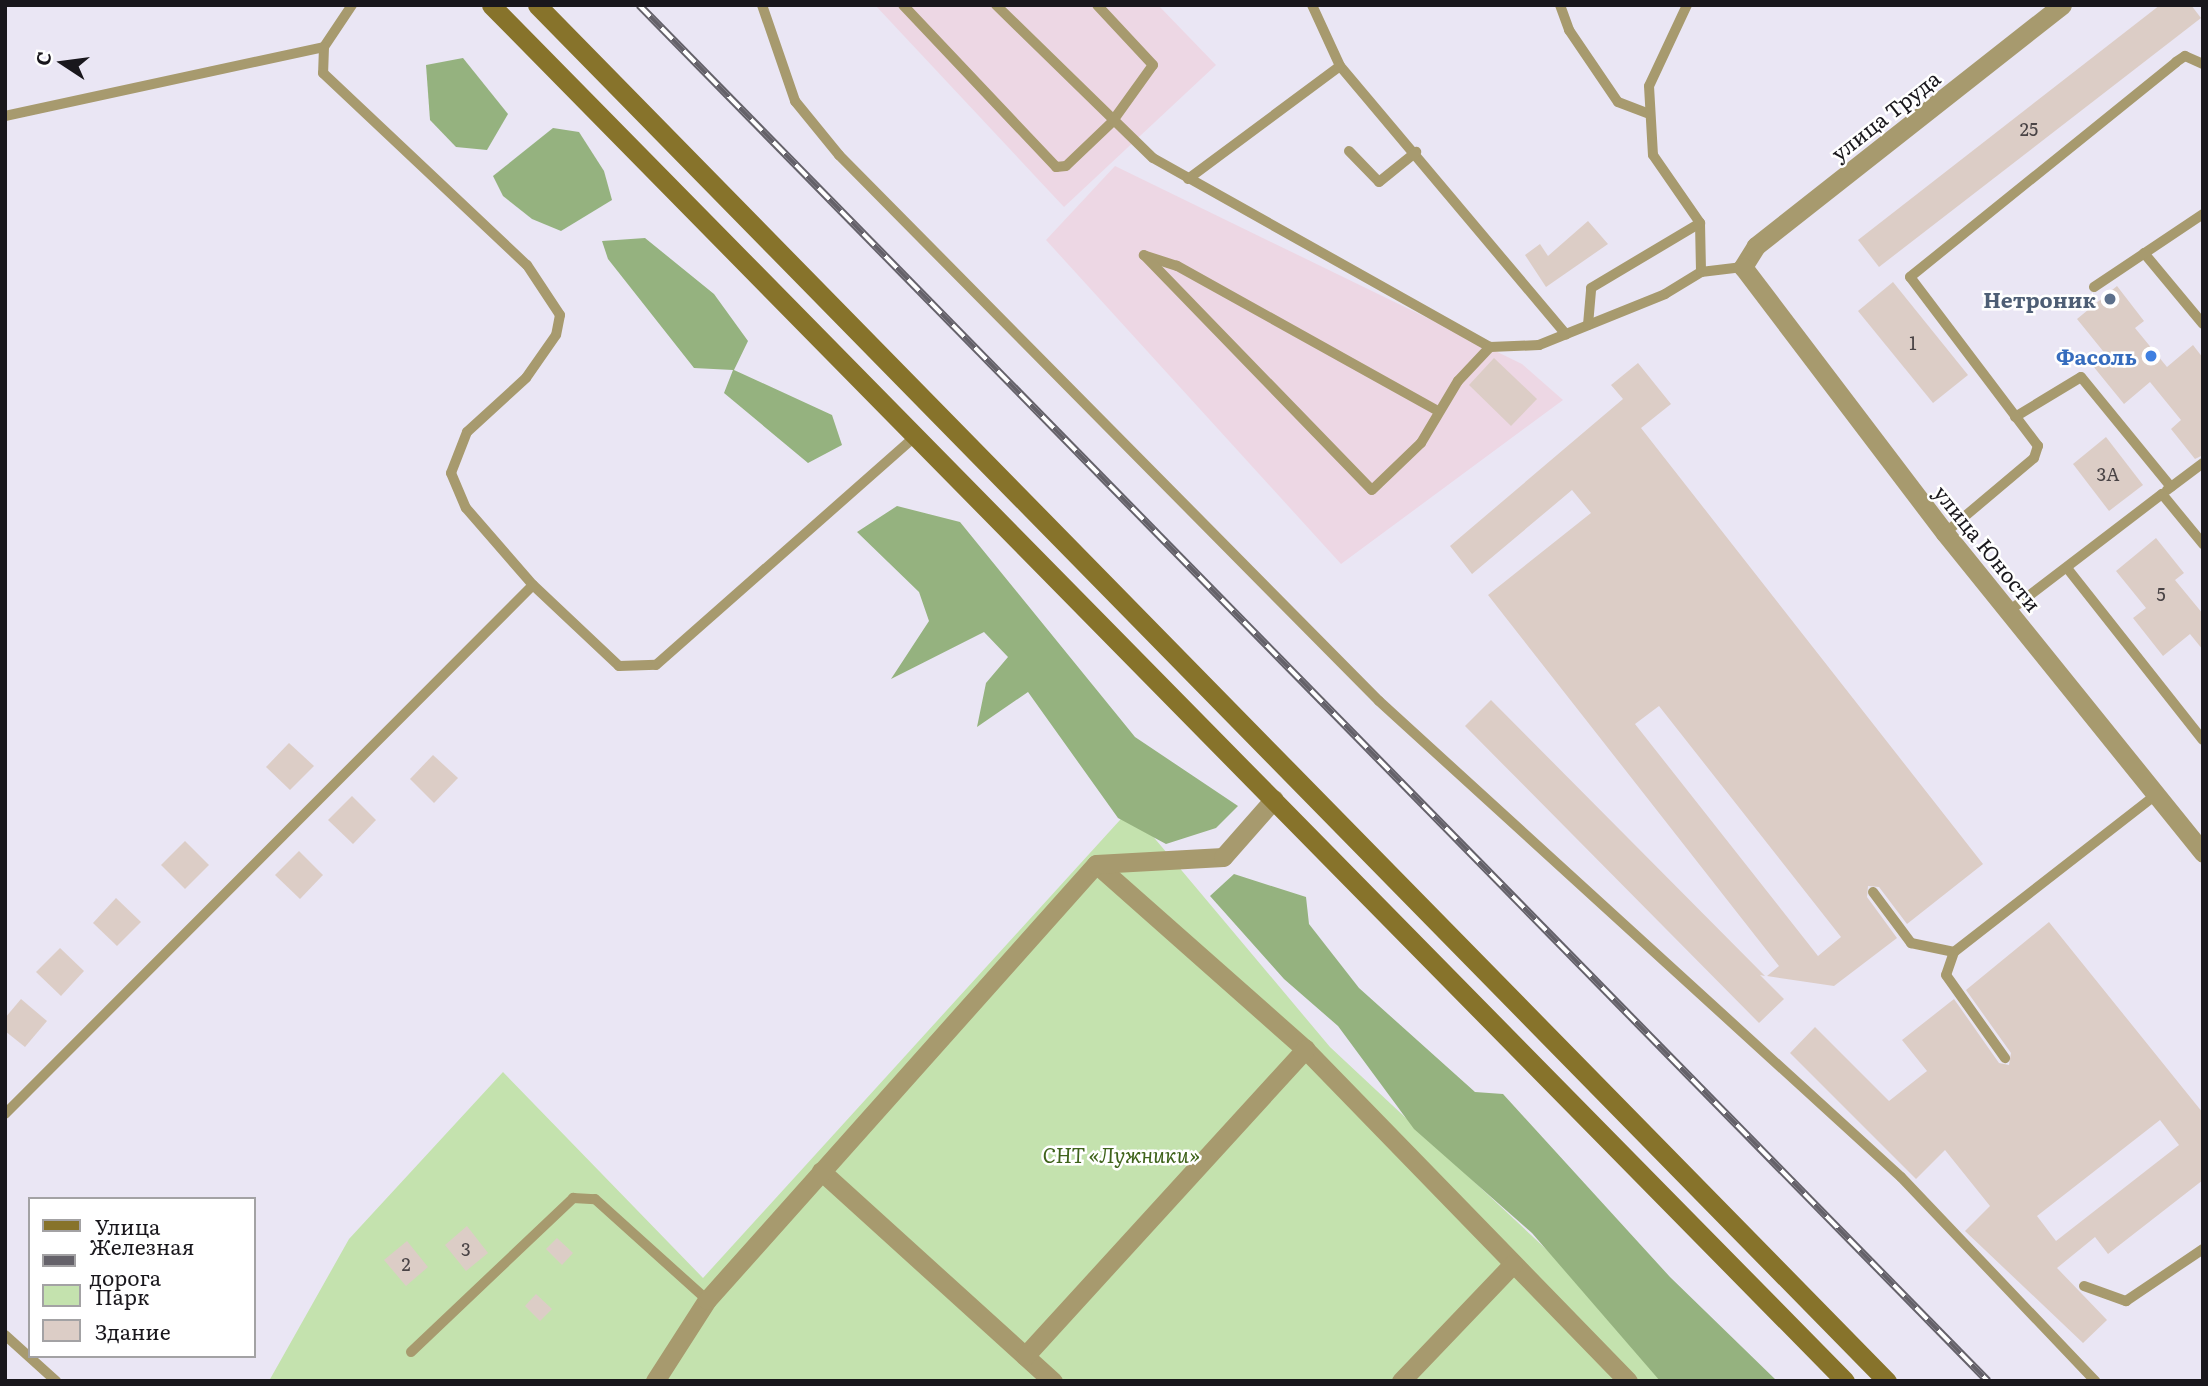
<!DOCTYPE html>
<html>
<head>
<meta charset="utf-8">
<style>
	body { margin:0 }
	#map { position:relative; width:2208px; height:1386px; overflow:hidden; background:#eae6f4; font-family:Literata,serif }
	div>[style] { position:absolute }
	.industrial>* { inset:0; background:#edd7e4 }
	.green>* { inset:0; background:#c4e2ae }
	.forest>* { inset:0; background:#95b27f }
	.building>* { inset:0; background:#dccdc6 }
	.service>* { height:10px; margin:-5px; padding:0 5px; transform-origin:5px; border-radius:5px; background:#a79a6e }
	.minor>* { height:19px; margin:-9.5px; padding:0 9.5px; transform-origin:9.5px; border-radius:9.5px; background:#a79a6e }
	.tertiary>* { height:19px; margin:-9.5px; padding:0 9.5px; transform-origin:9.5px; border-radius:9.5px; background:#a79a6e }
	.secondary>* { height:19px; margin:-9.5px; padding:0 9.5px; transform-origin:9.5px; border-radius:9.5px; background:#87732b }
	.rail>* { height:8px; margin-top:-4px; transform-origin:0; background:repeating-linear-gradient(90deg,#fff 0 16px,#65626a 0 32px); box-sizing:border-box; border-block:2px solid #65626a }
	.dots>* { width:19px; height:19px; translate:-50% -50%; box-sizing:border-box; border:4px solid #fff; border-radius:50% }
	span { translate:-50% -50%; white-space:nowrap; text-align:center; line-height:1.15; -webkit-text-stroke:5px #fff; paint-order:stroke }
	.number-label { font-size:18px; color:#4a4446 }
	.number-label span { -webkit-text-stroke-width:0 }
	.street-label { font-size:21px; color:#19171c }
	.service-label { font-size:21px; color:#4e5e75; font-weight:700 }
	.right { translate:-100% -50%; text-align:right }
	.shop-label { font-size:21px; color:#366cbe; font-weight:700 }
	.park-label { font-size:21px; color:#3f631b; font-style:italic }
	.frame { position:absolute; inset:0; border:7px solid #19171c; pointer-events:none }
	.legend { position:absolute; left:28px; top:1197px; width:228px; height:161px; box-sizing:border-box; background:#fff; border:2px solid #a3a2a4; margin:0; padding:9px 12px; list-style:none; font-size:21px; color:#19171c }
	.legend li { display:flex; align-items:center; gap:14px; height:35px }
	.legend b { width:35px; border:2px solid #a3a2a4 }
	.north { position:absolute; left:28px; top:28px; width:70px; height:70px; -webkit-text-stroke:5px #fff; paint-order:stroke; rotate:283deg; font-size:19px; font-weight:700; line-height:28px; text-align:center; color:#19171c }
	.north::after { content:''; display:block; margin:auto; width:24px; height:32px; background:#19171c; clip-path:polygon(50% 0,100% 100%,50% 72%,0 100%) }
</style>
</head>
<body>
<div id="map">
	<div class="industrial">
		<i style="clip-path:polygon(875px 5px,1158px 5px,1216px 65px,1064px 207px)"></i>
		<i style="clip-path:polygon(1115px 166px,1522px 364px,1563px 400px,1341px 564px,1046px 240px)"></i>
	</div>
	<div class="green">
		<i style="clip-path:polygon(1130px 809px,1330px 1047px,1687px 1381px,269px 1381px,349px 1239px,503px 1072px,703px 1278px)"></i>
	</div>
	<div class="forest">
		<i style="clip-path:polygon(463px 58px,508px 114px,487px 150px,456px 147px,430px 120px,426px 65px)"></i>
		<i style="clip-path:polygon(553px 128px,579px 132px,604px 171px,612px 200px,561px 231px,532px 219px,503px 196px,493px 176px)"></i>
		<i style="clip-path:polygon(645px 238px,714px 294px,748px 341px,734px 370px,832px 415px,842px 445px,808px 463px,724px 393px,733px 370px,694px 368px,608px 259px,602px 241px)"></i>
		<i style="clip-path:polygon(897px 506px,960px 522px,1135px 737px,1238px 806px,1216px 828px,1166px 844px,1118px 818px,1028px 692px,977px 727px,986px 683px,1008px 657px,984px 632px,891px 679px,929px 621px,919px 592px,857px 532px)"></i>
		<i style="clip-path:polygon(1234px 874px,1306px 897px,1309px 924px,1359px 988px,1475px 1092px,1503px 1094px,1670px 1277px,1777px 1381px,1660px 1381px,1532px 1233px,1414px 1129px,1338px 1026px,1284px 979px,1210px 896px)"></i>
	</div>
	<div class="building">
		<i style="clip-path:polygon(2160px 5px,2191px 5px,2201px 18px,1879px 267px,1858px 240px)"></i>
		<i style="clip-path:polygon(1588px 221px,1608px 244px,1546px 287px,1525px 255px,1540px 244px,1548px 256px)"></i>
		<i style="clip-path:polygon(1893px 282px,1968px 375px,1933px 403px,1858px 311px)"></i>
		<i style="clip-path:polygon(2117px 286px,2144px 321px,2135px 328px,2167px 367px,2193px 345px,2203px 358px,2203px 455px,2195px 459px,2171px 429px,2181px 420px,2150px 382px,2124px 404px,2093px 366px,2107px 356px,2077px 319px)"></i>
		<i style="clip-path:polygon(1494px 358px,1537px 399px,1511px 426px,1469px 385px)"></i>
		<i style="clip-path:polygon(evenodd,1638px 363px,1671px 404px,1641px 428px,1983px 864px,1907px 924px,1879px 887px,1868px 886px,1867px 897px,1897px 938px,1834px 986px,1767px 976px,1779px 966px,1488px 595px,1591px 513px,1572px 490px,1472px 574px,1450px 546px,1623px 399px,1611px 385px,1638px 363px,1659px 706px,1841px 937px,1818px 956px,1635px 724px,1659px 706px)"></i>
		<i style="clip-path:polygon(2106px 437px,2143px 485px,2109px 511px,2073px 464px)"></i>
		<i style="clip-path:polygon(2156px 538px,2184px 573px,2175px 580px,2203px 614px,2203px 650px,2190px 634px,2163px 656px,2133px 618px,2146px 608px,2116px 571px)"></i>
		<i style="clip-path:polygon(1491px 700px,1765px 976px,1760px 975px,1784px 999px,1759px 1023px,1465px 726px)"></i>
		<i style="clip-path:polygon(289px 743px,314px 766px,290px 790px,266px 767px)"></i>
		<i style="clip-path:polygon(433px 755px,458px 778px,434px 803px,410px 779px)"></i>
		<i style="clip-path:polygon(352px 796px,376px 820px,353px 844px,328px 820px)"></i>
		<i style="clip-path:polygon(185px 841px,209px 865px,185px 889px,161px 865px)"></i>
		<i style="clip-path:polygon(299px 851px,323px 875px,300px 899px,275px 875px)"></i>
		<i style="clip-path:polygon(116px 898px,141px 922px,117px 946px,93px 923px)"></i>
		<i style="clip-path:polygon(evenodd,2049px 922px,2203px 1113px,2203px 1180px,2108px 1254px,2095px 1237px,2057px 1268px,2107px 1320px,2083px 1343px,1965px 1231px,1990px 1206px,1945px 1150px,1916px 1179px,1790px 1053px,1815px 1027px,1889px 1101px,1927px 1071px,1902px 1040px,1954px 999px,1999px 1063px,2009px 1065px,2011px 1053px,1966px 990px,2049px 922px,2160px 1120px,2179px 1145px,2056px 1241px,2037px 1216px,2160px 1120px)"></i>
		<i style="clip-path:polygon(60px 948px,84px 971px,61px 996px,36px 972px)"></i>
		<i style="clip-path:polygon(21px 999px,47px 1021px,25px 1047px,5px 1031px,5px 1018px)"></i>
		<i style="clip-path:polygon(467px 1226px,488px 1253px,466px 1271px,445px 1245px)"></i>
		<i style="clip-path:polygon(557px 1238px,573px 1253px,562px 1265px,546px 1249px)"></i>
		<i style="clip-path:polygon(407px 1241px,428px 1267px,406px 1286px,384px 1260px)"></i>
		<i style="clip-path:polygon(536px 1294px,552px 1309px,540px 1321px,525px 1306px)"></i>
	</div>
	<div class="service">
		<i style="left:352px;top:5px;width:50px;rotate:123.7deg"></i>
		<i style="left:324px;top:47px;width:26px;rotate:92deg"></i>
		<i style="left:323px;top:73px;width:280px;rotate:43.3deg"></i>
		<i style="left:527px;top:265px;width:60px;rotate:56.6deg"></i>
		<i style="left:560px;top:315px;width:20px;rotate:101deg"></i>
		<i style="left:556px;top:335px;width:52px;rotate:124.9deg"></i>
		<i style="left:526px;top:378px;width:80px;rotate:137.5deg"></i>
		<i style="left:467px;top:432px;width:44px;rotate:111.3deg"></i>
		<i style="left:451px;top:473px;width:38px;rotate:67deg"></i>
		<i style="left:466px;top:508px;width:102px;rotate:49deg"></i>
		<i style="left:762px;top:5px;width:102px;rotate:71deg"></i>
		<i style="left:795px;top:101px;width:70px;rotate:50.8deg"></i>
		<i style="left:839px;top:155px;width:768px;rotate:45.32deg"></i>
		<i style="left:1379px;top:701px;width:706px;rotate:42.36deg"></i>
		<i style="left:1901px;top:1177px;width:282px;rotate:46.4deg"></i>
		<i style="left:903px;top:5px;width:223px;rotate:46.6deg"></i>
		<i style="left:1056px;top:167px;width:10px;rotate:-6deg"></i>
		<i style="left:1066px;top:166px;width:64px;rotate:-43.7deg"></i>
		<i style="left:1112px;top:122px;width:70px;rotate:-54.3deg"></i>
		<i style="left:1153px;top:65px;width:82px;rotate:-133deg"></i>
		<i style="left:996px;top:5px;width:219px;rotate:44.3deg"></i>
		<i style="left:1153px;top:158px;width:386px;rotate:29.3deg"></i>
		<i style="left:1490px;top:347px;width:49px;rotate:-2.3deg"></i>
		<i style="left:1539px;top:345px;width:136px;rotate:-22deg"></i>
		<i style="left:1665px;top:294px;width:42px;rotate:-31.4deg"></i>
		<i style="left:1312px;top:5px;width:67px;rotate:65.3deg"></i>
		<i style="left:1340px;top:66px;width:351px;rotate:49.9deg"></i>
		<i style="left:1560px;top:5px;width:27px;rotate:70deg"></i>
		<i style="left:1569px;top:30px;width:87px;rotate:55.8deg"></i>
		<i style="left:1618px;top:102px;width:34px;rotate:21deg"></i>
		<i style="left:1687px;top:5px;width:89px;rotate:115.1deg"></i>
		<i style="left:1649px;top:86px;width:69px;rotate:86.7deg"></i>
		<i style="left:1653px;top:155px;width:83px;rotate:55.3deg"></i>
		<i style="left:1700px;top:223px;width:49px;rotate:88.8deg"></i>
		<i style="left:1701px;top:272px;width:42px;rotate:-6.8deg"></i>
		<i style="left:5px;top:116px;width:326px;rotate:-12.2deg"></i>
		<i style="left:1349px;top:151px;width:43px;rotate:45.9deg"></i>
		<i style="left:1379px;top:182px;width:48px;rotate:-39deg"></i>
		<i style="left:1188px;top:179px;width:189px;rotate:-36.6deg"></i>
		<i style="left:2144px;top:253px;width:92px;rotate:50.3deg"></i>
		<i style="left:2094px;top:287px;width:131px;rotate:-33.8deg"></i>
		<i style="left:1588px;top:325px;width:37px;rotate:-85deg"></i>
		<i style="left:1591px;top:288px;width:127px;rotate:-30.8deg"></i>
		<i style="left:1438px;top:411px;width:299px;rotate:-150.9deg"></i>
		<i style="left:1177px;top:266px;width:35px;rotate:-162deg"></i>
		<i style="left:1144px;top:255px;width:327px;rotate:45.9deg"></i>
		<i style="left:1372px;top:490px;width:68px;rotate:-43.8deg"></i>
		<i style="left:1421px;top:443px;width:72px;rotate:-59.2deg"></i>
		<i style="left:1458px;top:381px;width:47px;rotate:-46.7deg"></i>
		<i style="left:2015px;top:417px;width:77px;rotate:-31.2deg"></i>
		<i style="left:2081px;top:377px;width:142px;rotate:50.7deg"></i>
		<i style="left:2167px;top:490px;width:45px;rotate:-36.9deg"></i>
		<i style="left:1945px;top:533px;width:116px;rotate:-40.1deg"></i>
		<i style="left:2034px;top:458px;width:13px;rotate:-72deg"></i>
		<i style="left:2038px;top:446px;width:212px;rotate:-127.1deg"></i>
		<i style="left:1910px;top:277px;width:342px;rotate:-38.9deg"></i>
		<i style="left:2176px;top:62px;width:11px;rotate:-34deg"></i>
		<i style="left:2185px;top:56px;width:20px;rotate:24deg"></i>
		<i style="left:2067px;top:568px;width:219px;rotate:51.7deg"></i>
		<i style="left:2009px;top:611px;width:193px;rotate:-37.4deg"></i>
		<i style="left:2162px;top:494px;width:65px;rotate:50.6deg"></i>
		<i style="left:1873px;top:892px;width:64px;rotate:53.3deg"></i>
		<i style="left:1911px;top:943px;width:44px;rotate:11.8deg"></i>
		<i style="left:1954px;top:952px;width:259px;rotate:-37.9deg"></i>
		<i style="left:1954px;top:952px;width:24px;rotate:109deg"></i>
		<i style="left:1946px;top:975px;width:102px;rotate:54.6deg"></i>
		<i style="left:5px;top:1114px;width:747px;rotate:-45.05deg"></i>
		<i style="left:533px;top:585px;width:118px;rotate:43.3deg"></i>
		<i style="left:619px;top:666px;width:37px;rotate:-2deg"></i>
		<i style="left:656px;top:665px;width:345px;rotate:-41.4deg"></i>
		<i style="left:2084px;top:1286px;width:45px;rotate:19.7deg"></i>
		<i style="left:2126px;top:1301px;width:93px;rotate:-34deg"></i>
		<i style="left:5px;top:1335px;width:69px;rotate:42deg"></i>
		<i style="left:411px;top:1352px;width:224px;rotate:-43.5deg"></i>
		<i style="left:573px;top:1198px;width:22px;rotate:3deg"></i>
		<i style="left:595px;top:1199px;width:151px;rotate:42deg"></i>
	</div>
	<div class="minor">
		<i style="left:1096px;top:864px;width:279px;rotate:41.5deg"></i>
		<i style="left:1305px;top:1049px;width:463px;rotate:45.8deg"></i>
		<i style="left:821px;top:1171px;width:313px;rotate:42.2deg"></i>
		<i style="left:1025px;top:1356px;width:416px;rotate:-47.6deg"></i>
		<i style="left:655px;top:1381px;width:96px;rotate:-57.3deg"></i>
		<i style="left:707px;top:1300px;width:584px;rotate:-48.26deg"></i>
		<i style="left:1096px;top:864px;width:127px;rotate:-3.2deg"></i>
		<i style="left:1223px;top:857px;width:77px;rotate:-48.7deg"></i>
		<i style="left:1401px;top:1381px;width:162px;rotate:-46.3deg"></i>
	</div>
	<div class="tertiary">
		<i style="left:2062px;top:5px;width:390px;rotate:141.8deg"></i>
		<i style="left:1756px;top:246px;width:25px;rotate:122deg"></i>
		<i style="left:1743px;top:267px;width:334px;rotate:52.8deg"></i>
		<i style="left:1945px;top:533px;width:411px;rotate:51.1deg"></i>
	</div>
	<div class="secondary">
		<i style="left:491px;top:5px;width:1930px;rotate:45.46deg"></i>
		<i style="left:537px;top:5px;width:1928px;rotate:45.55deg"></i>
	</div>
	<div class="rail">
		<i style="left:639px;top:5px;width:1927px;rotate:45.57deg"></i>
	</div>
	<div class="dots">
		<i style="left:2110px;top:299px;background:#5c6f8a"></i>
		<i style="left:2151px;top:356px;background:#3f7fe0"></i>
	</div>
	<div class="number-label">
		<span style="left:2029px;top:129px">25</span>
		<span style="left:1913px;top:343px">1</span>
		<span style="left:2108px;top:474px">3А</span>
		<span style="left:2161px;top:594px">5</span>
		<span style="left:466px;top:1249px">3</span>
		<span style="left:406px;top:1264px">2</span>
	</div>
	<div class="street-label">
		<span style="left:1885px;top:115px;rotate:-38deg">улица Труда</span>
		<span style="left:1988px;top:548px;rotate:51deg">улица Юности</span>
	</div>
	<div class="service-label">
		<span class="right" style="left:2096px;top:299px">Нетроник</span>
	</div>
	<div class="shop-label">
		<span class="right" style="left:2137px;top:356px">Фасоль</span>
	</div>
	<div class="park-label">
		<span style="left:1121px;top:1154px">СНТ «Лужники»</span>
	</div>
	<div class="frame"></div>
	<ul class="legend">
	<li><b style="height:9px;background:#87732b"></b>Улица</li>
	<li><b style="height:9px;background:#65626a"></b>Железная дорога</li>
	<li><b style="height:19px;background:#c4e2ae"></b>Парк</li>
	<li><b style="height:19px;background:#dccdc6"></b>Здание</li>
	</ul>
	<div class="north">С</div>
</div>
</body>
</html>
